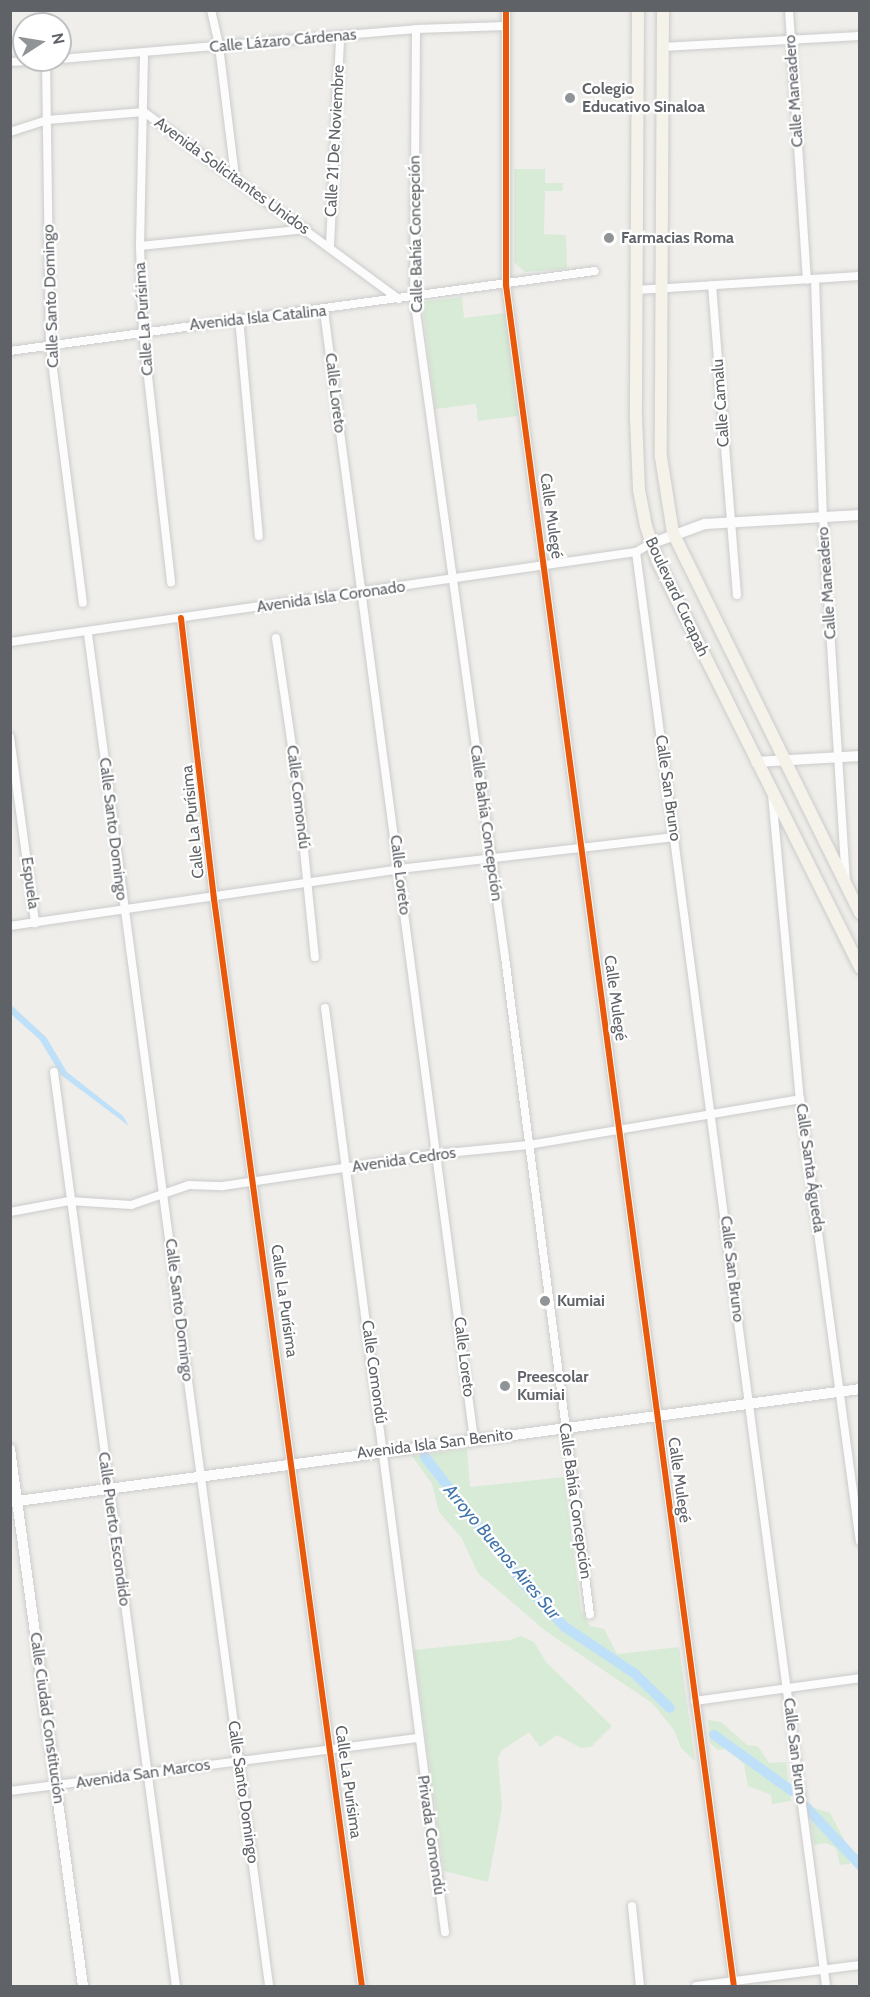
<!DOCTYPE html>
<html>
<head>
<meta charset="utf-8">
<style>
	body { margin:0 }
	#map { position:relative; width:870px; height:1997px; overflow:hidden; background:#efeeea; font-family:Cabin,sans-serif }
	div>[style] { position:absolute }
	.green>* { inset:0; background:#d8ebd6 }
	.water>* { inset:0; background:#bfe0f9 }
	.canal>* { height:10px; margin:-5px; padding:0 5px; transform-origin:5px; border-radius:5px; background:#bfe0f9 }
	.roads { filter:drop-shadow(0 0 2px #cbcccc) drop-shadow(0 0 2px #cbcccc) }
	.minor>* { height:8px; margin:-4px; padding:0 4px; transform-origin:4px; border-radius:4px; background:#fdfcfc }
	.tertiary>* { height:10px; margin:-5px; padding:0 5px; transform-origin:5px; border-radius:5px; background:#fdfcfc }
	.secondary>* { height:10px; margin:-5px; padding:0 5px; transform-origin:5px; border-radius:5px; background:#fdfcfc }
	.primary>* { height:12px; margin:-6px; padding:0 6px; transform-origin:6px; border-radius:6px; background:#f4f2e9 }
	.cycleway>* { height:6px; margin:-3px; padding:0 3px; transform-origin:3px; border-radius:3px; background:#e8590c }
	.dots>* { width:16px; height:16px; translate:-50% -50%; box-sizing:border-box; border:3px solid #fff; border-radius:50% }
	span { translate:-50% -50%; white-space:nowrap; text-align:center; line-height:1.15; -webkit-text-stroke:4.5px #fff; paint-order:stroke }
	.street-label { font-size:16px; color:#5f6368 }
	.poi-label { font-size:16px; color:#5f6368; font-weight:700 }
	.left { translate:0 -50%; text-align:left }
	.water-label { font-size:18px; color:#4174aa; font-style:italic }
	.frame { position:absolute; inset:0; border:12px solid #5f6368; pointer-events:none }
	.north { position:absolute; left:12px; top:12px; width:60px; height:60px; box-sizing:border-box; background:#fff; border:2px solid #bfc1c3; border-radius:50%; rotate:78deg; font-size:16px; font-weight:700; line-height:24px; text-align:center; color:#5f6368 }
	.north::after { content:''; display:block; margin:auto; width:21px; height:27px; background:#919496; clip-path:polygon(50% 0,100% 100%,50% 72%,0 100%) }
</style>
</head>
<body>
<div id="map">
	<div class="green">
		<i style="clip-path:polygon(514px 169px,545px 169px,545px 183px,563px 183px,562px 191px,545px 191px,544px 234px,566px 235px,567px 269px,525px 272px,514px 262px)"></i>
		<i style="clip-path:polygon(462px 297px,464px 318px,505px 313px,518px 416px,478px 421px,476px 404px,435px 409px,422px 302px)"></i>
		<i style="clip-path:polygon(467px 1449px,470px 1487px,564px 1477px,581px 1610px,590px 1626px,604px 1629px,617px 1654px,679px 1647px,695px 1761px,681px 1748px,674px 1730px,652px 1703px,547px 1632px,478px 1573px,461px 1537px,439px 1512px,432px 1484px,412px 1456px)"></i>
		<i style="clip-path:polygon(521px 1636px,534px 1642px,546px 1662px,612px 1726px,591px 1747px,581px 1748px,557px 1735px,540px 1747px,529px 1732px,502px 1750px,498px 1758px,502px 1807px,488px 1882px,444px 1871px,414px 1650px,510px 1640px)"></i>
		<i style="clip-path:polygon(708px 1720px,721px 1722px,747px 1745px,758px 1746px,769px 1763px,786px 1762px,791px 1801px,772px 1804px,771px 1795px,748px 1786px,744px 1764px,727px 1749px,718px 1750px,710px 1743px)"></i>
		<i style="clip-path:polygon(809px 1806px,830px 1813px,849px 1849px,850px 1864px,840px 1865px,836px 1848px,826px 1843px,814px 1845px)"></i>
	</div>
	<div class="water">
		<i style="clip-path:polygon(10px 1004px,46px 1037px,67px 1072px,123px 1116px,129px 1126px,61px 1075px,40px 1040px,11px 1014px)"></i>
	</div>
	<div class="canal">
		<i style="left:425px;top:1457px;width:160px;rotate:52.1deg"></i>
		<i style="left:523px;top:1583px;width:61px;rotate:46.3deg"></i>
		<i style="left:565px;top:1627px;width:83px;rotate:33.7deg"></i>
		<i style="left:634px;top:1673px;width:50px;rotate:44.2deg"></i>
		<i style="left:714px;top:1735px;width:96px;rotate:35.7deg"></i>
		<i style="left:806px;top:1807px;width:79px;rotate:47deg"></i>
	</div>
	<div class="roads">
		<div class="minor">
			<i style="left:211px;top:10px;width:37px;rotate:77deg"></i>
			<i style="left:219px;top:46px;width:131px;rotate:83deg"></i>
			<i style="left:506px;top:10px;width:275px;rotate:90deg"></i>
			<i style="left:506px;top:285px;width:1716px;rotate:82.37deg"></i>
			<i style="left:789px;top:10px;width:270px;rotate:86.2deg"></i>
			<i style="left:416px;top:29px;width:268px;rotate:90.4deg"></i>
			<i style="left:414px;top:297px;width:666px;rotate:82.15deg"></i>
			<i style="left:505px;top:957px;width:663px;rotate:82.64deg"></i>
			<i style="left:662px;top:47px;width:198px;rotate:-3.2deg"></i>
			<i style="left:144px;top:54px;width:192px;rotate:91.2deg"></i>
			<i style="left:140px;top:246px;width:86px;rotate:88deg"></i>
			<i style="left:143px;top:332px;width:252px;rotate:83.6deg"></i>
			<i style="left:60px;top:59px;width:357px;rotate:-4.8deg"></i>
			<i style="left:416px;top:29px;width:90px;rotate:-1.9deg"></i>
			<i style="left:46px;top:60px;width:286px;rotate:89.2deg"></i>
			<i style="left:50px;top:346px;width:259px;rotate:82.7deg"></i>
			<i style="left:10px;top:62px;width:38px;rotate:-3deg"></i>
			<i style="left:10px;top:132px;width:39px;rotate:-18deg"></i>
			<i style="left:47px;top:120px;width:97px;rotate:-4.7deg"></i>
			<i style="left:144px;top:112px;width:316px;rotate:36.3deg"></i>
			<i style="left:330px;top:245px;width:208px;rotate:-87.2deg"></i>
			<i style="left:140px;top:246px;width:167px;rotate:-5.8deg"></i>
			<i style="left:815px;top:279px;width:238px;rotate:88.1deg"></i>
			<i style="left:823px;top:517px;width:364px;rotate:86.4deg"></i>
			<i style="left:712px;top:285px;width:311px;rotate:85.4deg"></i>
			<i style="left:636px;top:290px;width:224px;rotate:-3.6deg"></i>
			<i style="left:324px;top:311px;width:1138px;rotate:82.43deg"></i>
			<i style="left:239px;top:318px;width:219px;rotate:84.8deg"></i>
			<i style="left:10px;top:351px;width:590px;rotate:-7.79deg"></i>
			<i style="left:636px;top:552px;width:1447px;rotate:82.45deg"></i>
			<i style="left:181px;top:618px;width:283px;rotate:83.3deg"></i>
			<i style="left:214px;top:899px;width:1097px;rotate:82.25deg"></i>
			<i style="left:88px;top:634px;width:1364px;rotate:82.37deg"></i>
			<i style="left:276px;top:638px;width:145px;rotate:81.6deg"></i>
			<i style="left:297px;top:781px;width:177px;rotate:84.2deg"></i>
			<i style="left:10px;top:642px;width:632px;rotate:-8.18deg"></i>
			<i style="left:636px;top:552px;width:16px;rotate:-30deg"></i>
			<i style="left:10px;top:737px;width:188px;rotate:82.3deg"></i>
			<i style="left:772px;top:794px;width:306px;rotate:84.8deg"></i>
			<i style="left:800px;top:1099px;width:446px;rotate:82.3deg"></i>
			<i style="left:10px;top:926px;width:393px;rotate:-8.3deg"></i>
			<i style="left:399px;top:869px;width:278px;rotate:-6.6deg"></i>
			<i style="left:325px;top:1008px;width:932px;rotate:82.6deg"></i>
			<i style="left:54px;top:1072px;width:922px;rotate:82.4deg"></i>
			<i style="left:10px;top:1212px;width:60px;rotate:-10.6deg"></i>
			<i style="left:69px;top:1201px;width:62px;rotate:3.7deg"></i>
			<i style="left:131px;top:1205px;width:61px;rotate:-19deg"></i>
			<i style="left:189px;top:1185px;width:34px;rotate:2deg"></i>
			<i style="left:223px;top:1186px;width:216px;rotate:-8.5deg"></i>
			<i style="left:437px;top:1154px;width:92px;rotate:-5.6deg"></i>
			<i style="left:529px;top:1145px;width:275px;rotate:-9.6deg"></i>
			<i style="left:695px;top:1701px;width:167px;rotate:-7.9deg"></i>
			<i style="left:10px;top:1791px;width:411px;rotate:-7.4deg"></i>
			<i style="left:632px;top:1906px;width:80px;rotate:84.3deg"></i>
			<i style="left:696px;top:1986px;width:165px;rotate:-7.3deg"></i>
		</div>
		<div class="tertiary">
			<i style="left:650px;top:544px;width:59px;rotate:-20deg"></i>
			<i style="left:705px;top:524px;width:155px;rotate:-3.3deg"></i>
			<i style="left:756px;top:762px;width:104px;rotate:-3.3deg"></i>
			<i style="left:10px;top:1449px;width:542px;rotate:82.26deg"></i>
		</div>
		<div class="secondary">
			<i style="left:10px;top:1502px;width:857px;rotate:-7.57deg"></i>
		</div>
		<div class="primary">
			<i style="left:638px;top:10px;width:408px;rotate:90.3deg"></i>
			<i style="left:636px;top:418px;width:72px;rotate:87.6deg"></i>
			<i style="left:639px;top:490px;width:37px;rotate:79deg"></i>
			<i style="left:646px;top:526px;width:36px;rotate:72deg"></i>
			<i style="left:657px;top:560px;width:456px;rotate:63.5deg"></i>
			<i style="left:663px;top:10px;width:447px;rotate:90.3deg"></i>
			<i style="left:661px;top:457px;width:77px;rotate:81deg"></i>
			<i style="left:673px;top:533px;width:424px;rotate:63.8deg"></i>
		</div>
	</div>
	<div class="cycleway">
		<i style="left:506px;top:10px;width:275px;rotate:90deg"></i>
		<i style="left:506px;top:285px;width:1716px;rotate:82.37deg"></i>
		<i style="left:181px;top:618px;width:283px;rotate:83.3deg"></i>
		<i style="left:214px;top:899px;width:1097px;rotate:82.25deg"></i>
	</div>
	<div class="dots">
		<i style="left:570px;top:98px;background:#919496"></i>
		<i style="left:609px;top:238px;background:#919496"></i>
		<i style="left:545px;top:1301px;background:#919496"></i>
		<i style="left:505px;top:1386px;background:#919496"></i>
	</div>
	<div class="street-label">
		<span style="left:283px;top:41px;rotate:-5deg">Calle Lázaro Cárdenas</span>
		<span style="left:794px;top:91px;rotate:-94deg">Calle Maneadero</span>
		<span style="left:335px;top:141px;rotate:-87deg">Calle 21 De Noviembre</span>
		<span style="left:232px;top:176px;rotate:36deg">Avenida Solicitantes Unidos</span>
		<span style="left:416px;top:234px;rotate:-91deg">Calle Bahía Concepción</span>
		<span style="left:51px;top:296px;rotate:-92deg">Calle Santo Domingo</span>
		<span style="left:258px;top:318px;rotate:-6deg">Avenida Isla Catalina</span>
		<span style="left:144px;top:319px;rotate:-94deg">Calle La Purísima</span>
		<span style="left:335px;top:393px;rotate:83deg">Calle Loreto</span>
		<span style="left:721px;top:403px;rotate:-94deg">Calle Camalu</span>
		<span style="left:551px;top:516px;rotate:82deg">Calle Mulegé</span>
		<span style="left:827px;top:583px;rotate:-94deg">Calle Maneadero</span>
		<span style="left:331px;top:597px;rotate:-8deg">Avenida Isla Coronado</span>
		<span style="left:677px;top:597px;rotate:65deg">Boulevard Cucapah</span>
		<span style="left:668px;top:788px;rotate:82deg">Calle San Bruno</span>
		<span style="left:298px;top:797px;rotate:83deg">Calle Comondú</span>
		<span style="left:193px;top:822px;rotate:-96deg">Calle La Purísima</span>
		<span style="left:486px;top:823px;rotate:82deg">Calle Bahía Concepción</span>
		<span style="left:113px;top:829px;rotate:83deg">Calle Santo Domingo</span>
		<span style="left:400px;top:875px;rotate:83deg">Calle Loreto</span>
		<span style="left:30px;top:883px;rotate:82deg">Espuela</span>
		<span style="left:615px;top:998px;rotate:82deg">Calle Mulegé</span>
		<span style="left:404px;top:1160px;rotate:-8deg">Avenida Cedros</span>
		<span style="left:810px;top:1168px;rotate:82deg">Calle Santa Águeda</span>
		<span style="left:732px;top:1269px;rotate:83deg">Calle San Bruno</span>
		<span style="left:284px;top:1301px;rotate:82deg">Calle La Purísima</span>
		<span style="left:179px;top:1310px;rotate:83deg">Calle Santo Domingo</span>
		<span style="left:464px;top:1357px;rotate:83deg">Calle Loreto</span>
		<span style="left:374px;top:1372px;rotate:82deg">Calle Comondú</span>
		<span style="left:435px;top:1444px;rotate:-7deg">Avenida Isla San Benito</span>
		<span style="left:679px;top:1480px;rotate:82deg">Calle Mulegé</span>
		<span style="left:575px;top:1501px;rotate:82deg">Calle Bahía Concepción</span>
		<span style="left:114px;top:1529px;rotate:82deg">Calle Puerto Escondido</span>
		<span style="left:47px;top:1718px;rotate:82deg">Calle Ciudad Constitución</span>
		<span style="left:795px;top:1751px;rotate:83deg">Calle San Bruno</span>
		<span style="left:143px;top:1774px;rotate:-8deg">Avenida San Marcos</span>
		<span style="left:348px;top:1782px;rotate:82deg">Calle La Purísima</span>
		<span style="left:243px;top:1792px;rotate:82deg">Calle Santo Domingo</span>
		<span style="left:431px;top:1835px;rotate:82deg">Privada Comondú</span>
	</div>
	<div class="poi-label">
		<span class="left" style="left:582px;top:98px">Colegio<br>Educativo Sinaloa</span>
		<span class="left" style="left:621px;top:238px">Farmacias Roma</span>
		<span class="left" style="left:557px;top:1301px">Kumiai</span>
		<span class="left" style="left:517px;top:1386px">Preescolar<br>Kumiai</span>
	</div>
	<div class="water-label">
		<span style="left:502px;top:1552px;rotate:50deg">Arroyo Buenos Aires Sur</span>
	</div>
	<div class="frame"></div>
	<div class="north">N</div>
</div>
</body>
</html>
